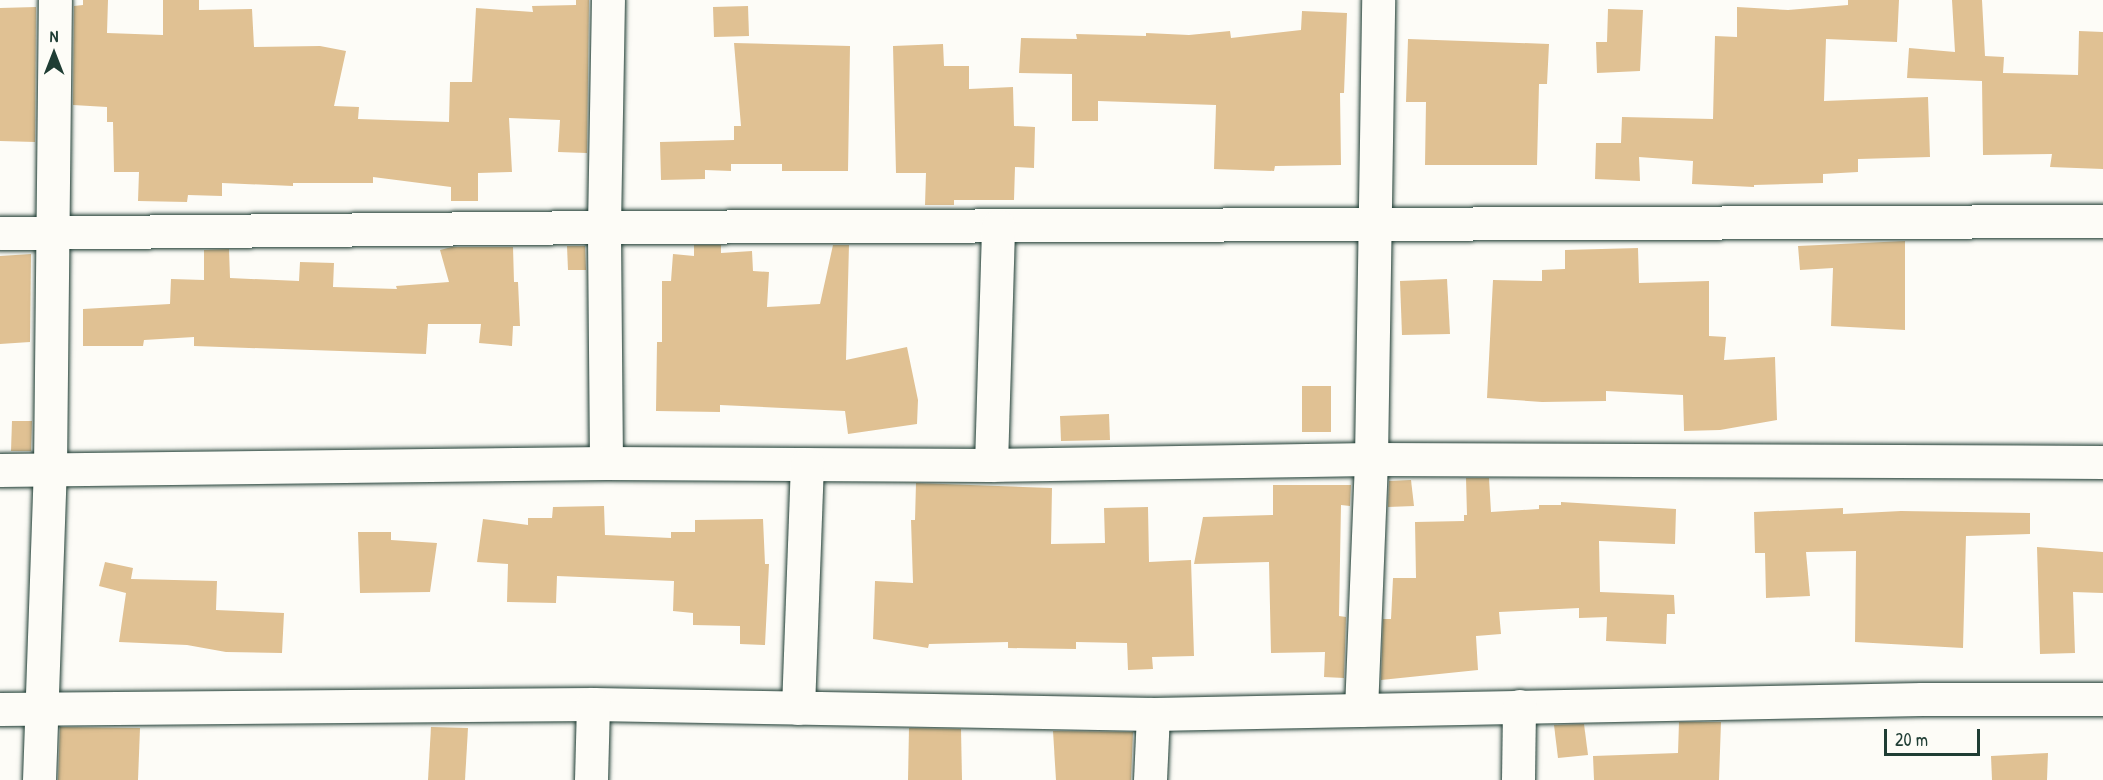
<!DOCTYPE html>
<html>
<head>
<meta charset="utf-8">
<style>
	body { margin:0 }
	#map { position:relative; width:2103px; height:780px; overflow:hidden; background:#fdfcf7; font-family:"Patrick Hand",sans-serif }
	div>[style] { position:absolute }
	.building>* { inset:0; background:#e0c193 }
	.roads { filter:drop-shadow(0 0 2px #1f3d34) drop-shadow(0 0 2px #1f3d34) }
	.street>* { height:33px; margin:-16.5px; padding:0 16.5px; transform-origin:16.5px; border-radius:16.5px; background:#fdfcf7 }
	span { translate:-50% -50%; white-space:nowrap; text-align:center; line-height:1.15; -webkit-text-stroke:6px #fdfcf7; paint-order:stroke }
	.north { position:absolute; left:24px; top:24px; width:60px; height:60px; -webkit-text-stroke:4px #fdfcf7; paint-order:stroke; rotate:0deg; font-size:16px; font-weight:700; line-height:24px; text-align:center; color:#1f3d34 }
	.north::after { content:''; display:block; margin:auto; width:21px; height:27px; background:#1f3d34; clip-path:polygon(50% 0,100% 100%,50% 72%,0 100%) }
	.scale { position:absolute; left:1884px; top:729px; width:96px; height:27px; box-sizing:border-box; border:3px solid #1f3d34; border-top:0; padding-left:8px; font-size:18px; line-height:21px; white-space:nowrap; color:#1f3d34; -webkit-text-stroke:4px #fdfcf7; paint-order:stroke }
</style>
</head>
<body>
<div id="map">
	<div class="building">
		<i style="clip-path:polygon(83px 0,108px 0,107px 33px,163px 35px,163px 0,199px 0,199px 10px,252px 9px,254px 47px,320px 46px,346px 51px,334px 106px,359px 107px,358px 119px,449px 122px,450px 82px,472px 82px,476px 8px,533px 12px,532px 6px,576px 5px,576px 0,589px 0,587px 153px,558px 152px,560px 120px,509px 118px,512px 172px,478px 173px,478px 201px,451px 201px,451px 187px,373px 177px,373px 183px,293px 183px,293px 186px,222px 183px,222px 196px,188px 195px,187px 202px,138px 201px,139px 172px,114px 172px,113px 122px,107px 122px,107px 107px,73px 105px,74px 6px,83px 5px)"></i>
		<i style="clip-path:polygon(1848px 0,1899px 0,1897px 42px,1826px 39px,1824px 101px,1928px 97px,1930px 157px,1858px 159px,1858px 172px,1823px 174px,1823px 183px,1754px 185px,1754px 187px,1692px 184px,1693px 161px,1639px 157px,1640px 181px,1595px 179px,1596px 143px,1621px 143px,1622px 117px,1713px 119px,1715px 36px,1737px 37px,1737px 7px,1788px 10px,1848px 5px)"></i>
		<i style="clip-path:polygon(1952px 0,1982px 0,1985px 56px,2004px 57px,2003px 73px,2078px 75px,2079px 31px,2103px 32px,2103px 169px,2050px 167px,2052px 154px,1983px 155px,1982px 81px,1907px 78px,1909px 48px,1955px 52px)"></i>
		<i style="clip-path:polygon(748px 6px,749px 36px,714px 37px,713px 7px)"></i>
		<i style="clip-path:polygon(36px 7px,35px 142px,0 141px,0 8px)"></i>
		<i style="clip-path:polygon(1608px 9px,1643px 10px,1640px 71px,1597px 73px,1596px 42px,1607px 42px)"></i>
		<i style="clip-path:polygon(1302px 11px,1347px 13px,1344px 93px,1340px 93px,1341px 165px,1275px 166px,1274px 171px,1214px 169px,1216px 105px,1098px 101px,1098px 121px,1072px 121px,1072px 74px,1019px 73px,1021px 38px,1077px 39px,1076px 34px,1146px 36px,1146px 33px,1189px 35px,1230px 31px,1231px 38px,1301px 30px)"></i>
		<i style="clip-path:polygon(1408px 39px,1549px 44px,1547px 84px,1539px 84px,1537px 165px,1425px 165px,1426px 102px,1406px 102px)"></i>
		<i style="clip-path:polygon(734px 43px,850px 46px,848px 171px,782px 171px,782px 164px,731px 164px,731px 171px,705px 170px,705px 179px,661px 180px,660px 142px,734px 140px,734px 126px,741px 126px)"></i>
		<i style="clip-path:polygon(943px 44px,944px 66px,969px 66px,969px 89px,1013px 87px,1014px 126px,1035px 127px,1034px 168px,1015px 167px,1014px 200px,954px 200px,954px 205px,925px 205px,926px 173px,896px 173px,893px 46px)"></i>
		<i style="clip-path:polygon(1905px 241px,1905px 330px,1831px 326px,1833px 268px,1800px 270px,1798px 246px)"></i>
		<i style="clip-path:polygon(694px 245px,721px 245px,721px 253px,752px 251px,753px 271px,769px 272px,767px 307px,820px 304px,833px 245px,849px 245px,846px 360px,907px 347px,918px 400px,917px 424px,848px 434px,845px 411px,720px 405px,720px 412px,656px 411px,657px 342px,662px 342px,662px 281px,671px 281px,673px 254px,694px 256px)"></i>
		<i style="clip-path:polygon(567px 246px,585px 246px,586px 270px,568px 270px)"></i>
		<i style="clip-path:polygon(452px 247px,513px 247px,514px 282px,518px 282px,520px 326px,513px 326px,512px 346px,479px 343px,481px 324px,428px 324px,426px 354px,194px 346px,194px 337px,144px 340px,143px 346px,83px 346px,83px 309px,170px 304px,171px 279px,204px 280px,204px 250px,229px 249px,230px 278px,299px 281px,300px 262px,334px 263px,333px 287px,397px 289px,396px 286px,449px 282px,440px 250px)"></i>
		<i style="clip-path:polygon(1638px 248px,1639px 283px,1709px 281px,1709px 336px,1726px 337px,1724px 360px,1775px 357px,1777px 420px,1720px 430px,1684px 431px,1683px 395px,1606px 391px,1606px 401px,1542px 402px,1487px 398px,1493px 280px,1542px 281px,1542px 270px,1565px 269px,1565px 250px)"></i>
		<i style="clip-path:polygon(31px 254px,30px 342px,0 344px,0 256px)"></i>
		<i style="clip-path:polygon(1447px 279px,1450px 334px,1402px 335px,1400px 281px)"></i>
		<i style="clip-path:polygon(1302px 386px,1331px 386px,1331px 432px,1302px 432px)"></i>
		<i style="clip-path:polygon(1109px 414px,1110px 440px,1061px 441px,1060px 416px)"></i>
		<i style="clip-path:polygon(12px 421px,32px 421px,31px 451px,11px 451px)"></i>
		<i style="clip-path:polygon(1466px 478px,1489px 478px,1491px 512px,1539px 509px,1539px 505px,1561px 505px,1561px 502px,1676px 509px,1675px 544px,1599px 541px,1600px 592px,1674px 595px,1675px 614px,1667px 614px,1666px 644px,1606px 641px,1607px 617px,1579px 618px,1579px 608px,1499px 612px,1501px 634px,1476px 636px,1478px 670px,1381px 680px,1383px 619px,1391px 619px,1393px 578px,1416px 578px,1415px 522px,1464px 521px,1464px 515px,1467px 515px)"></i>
		<i style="clip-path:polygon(1411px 480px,1414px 506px,1388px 507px,1389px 481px)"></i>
		<i style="clip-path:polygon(916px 483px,1052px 488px,1051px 544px,1105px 543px,1104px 508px,1148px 507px,1149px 562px,1191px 560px,1194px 656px,1152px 657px,1153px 669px,1128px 670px,1127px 643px,1076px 642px,1076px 649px,1008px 648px,1008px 642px,929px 644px,928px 648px,873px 639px,875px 581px,913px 583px,911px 520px,915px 520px)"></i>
		<i style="clip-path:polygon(1273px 485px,1351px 485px,1350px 506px,1341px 505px,1339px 616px,1346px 617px,1344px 678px,1324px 677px,1325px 652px,1271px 653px,1269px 562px,1194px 564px,1203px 517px,1273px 515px)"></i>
		<i style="clip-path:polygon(604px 506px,605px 535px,671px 538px,671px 532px,695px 532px,695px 520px,763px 519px,765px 564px,769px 564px,765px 645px,740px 644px,740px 626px,693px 625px,693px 613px,673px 611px,674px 581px,557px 576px,556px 603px,507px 602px,508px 564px,477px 562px,483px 519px,528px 525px,528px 518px,552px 518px,553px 507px)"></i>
		<i style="clip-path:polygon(1843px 508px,1843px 514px,1901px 511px,2030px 513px,2030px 534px,1966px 536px,1963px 648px,1855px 642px,1856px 551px,1806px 552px,1810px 596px,1766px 598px,1765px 553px,1755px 553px,1754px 512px)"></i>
		<i style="clip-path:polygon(358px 532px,391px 532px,391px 540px,437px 543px,430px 592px,360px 593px)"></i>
		<i style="clip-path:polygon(2037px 547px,2103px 552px,2103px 593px,2073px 592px,2075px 653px,2040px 654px)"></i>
		<i style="clip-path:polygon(105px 562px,133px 568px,131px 579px,217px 581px,216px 610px,284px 613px,282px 653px,226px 652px,187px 645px,119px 642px,126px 593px,99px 586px)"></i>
		<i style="clip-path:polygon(1679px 722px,1721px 722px,1719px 780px,1594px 780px,1593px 756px,1678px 753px)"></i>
		<i style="clip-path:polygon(1584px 724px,1588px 755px,1558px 758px,1554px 725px)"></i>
		<i style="clip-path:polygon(60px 727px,140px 728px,138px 780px,58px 780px)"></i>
		<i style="clip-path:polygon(431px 727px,468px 728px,465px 780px,428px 780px)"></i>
		<i style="clip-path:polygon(909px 728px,961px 729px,962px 780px,908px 780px)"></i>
		<i style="clip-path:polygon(1053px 731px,1133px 732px,1131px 780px,1056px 780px)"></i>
		<i style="clip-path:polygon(2048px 753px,2047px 780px,1992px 780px,1991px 756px)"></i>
	</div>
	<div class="roads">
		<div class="street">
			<i style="left:0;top:233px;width:604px;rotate:-0.57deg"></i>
			<i style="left:604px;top:227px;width:1499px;rotate:-0.23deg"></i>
			<i style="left:606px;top:463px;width:236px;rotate:-90.5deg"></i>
			<i style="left:604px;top:227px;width:227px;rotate:-89deg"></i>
			<i style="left:991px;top:465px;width:239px;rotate:-88.3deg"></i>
			<i style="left:0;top:470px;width:606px;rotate:-0.66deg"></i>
			<i style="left:606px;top:463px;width:385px;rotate:0.3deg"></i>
			<i style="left:991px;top:465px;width:380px;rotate:-0.9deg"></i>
			<i style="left:1371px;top:459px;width:732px;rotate:0.23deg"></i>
			<i style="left:798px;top:708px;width:244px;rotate:-87.9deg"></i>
			<i style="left:0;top:709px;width:593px;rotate:-0.48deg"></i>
			<i style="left:593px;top:704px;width:560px;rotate:1.02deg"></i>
			<i style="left:1153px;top:714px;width:769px;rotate:-1.12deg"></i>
			<i style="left:1922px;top:699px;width:181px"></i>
			<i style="left:1361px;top:710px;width:251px;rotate:-87.7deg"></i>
			<i style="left:1371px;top:459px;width:459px;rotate:-89.1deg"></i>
			<i style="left:39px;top:780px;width:311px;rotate:-88deg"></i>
			<i style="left:50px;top:469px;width:469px;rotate:-89.4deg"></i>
			<i style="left:591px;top:780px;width:76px;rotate:-88.5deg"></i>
			<i style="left:1150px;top:780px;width:66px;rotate:-87.4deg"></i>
			<i style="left:1518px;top:780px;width:74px;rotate:-89.2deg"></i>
		</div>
	</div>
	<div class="north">N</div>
	<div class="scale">20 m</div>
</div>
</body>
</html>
